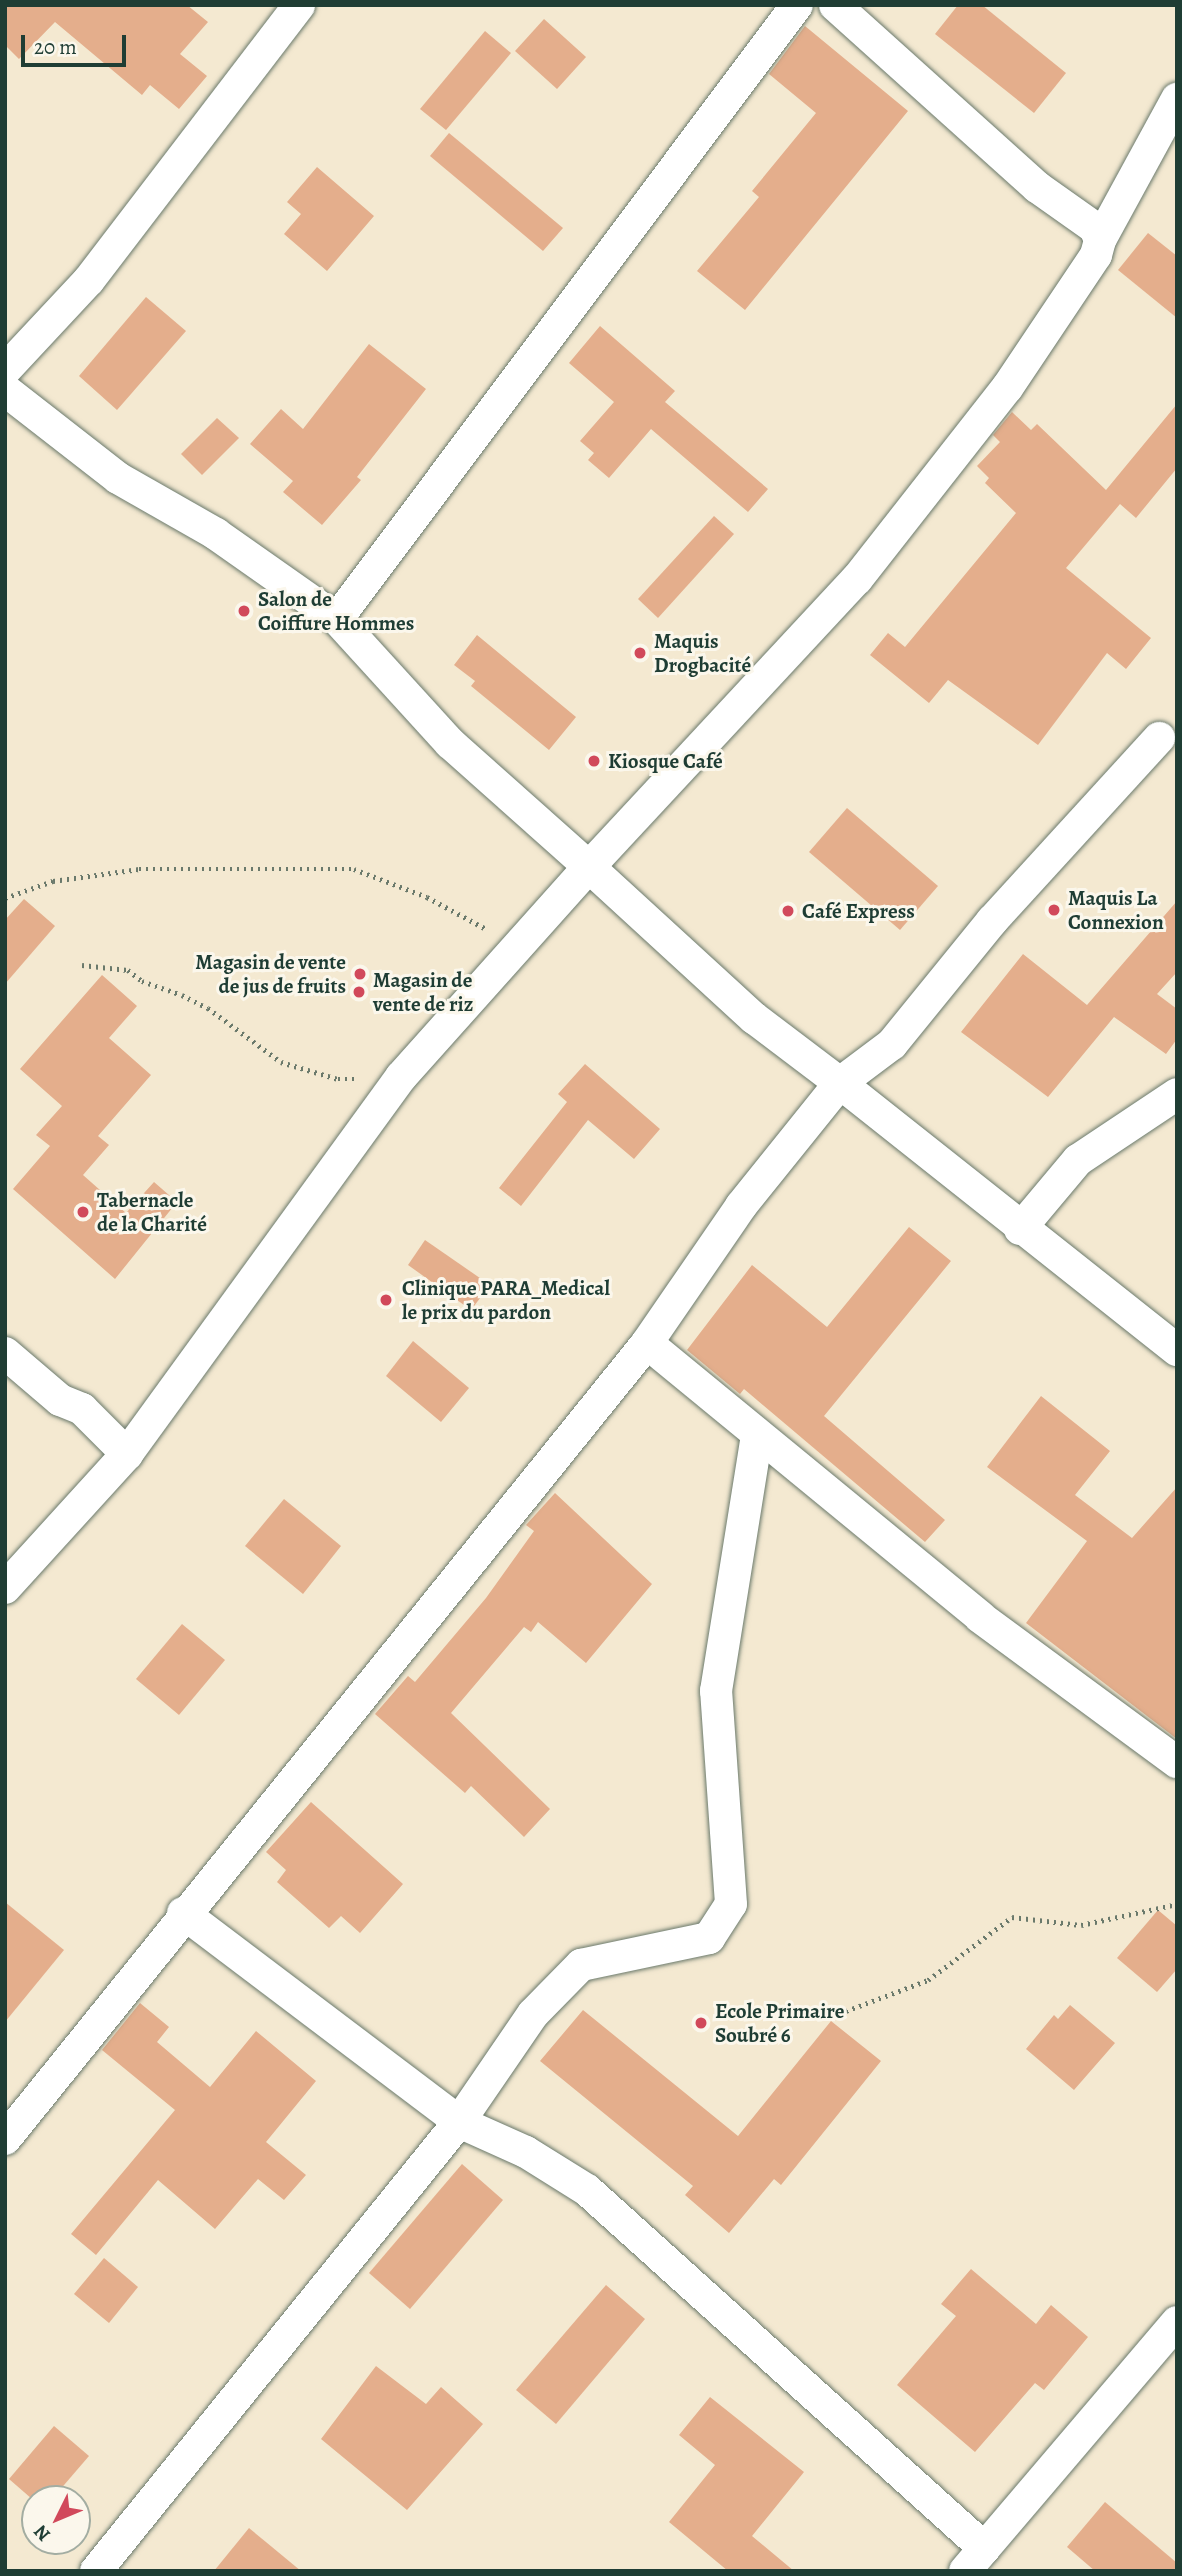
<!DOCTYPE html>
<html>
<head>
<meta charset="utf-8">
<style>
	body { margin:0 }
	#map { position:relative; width:1182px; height:2576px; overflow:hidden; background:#f4e9d1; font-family:Alegreya,serif }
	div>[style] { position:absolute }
	.building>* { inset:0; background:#e4ae8c }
	.path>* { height:4.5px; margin-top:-2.25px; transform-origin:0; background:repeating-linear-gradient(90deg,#6a796b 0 2px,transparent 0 7px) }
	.roads { filter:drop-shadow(0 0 2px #6a796b) drop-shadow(0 0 2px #6a796b) }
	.minor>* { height:32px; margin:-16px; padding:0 16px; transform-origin:16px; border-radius:16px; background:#fff }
	.dots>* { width:19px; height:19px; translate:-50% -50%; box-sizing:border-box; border:4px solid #fbf7ec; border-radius:50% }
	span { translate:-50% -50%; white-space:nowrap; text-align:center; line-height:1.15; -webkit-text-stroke:6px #fbf7ec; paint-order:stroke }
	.poi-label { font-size:21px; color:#1f3d34; font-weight:700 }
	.left { translate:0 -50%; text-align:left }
	.right { translate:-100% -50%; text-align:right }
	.frame { position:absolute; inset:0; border:7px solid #1f3d34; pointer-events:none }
	.north { position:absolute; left:21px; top:2485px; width:70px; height:70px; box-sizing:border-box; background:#fbf7ec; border:2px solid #a3ada2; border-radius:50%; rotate:227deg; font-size:19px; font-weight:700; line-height:28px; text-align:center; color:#1f3d34 }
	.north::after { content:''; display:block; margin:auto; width:24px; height:32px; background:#d1495b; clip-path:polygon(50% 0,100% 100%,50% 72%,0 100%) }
	.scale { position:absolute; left:21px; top:35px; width:105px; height:32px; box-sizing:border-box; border:4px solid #1f3d34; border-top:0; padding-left:9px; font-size:21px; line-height:24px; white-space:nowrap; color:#1f3d34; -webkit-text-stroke:5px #fbf7ec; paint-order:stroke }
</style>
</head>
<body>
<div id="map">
	<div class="building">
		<i style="clip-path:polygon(5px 5px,187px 5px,208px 22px,180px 54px,207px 76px,179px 109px,150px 85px,142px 95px,55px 22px,19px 59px,5px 45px)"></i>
		<i style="clip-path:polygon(958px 5px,982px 5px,1066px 73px,1034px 113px,935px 34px)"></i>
		<i style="clip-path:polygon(544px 19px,586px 57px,557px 89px,515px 51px)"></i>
		<i style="clip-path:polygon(805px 26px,908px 111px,745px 310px,697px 271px,759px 197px,752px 191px,816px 113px,769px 74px)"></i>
		<i style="clip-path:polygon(485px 31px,511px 53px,446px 130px,420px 109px)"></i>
		<i style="clip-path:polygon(449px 133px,563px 228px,543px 251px,430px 156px)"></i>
		<i style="clip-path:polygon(317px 167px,374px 216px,327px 271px,284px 234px,301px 214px,287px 202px)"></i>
		<i style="clip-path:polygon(1148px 233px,1177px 256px,1177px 318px,1118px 270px)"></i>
		<i style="clip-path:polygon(146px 297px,186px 331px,117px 410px,79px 376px)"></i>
		<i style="clip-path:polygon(600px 326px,675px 391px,665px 402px,768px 489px,748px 512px,651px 429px,609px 478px,588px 460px,594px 453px,580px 441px,614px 402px,569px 363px)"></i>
		<i style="clip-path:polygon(369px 344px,426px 389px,357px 477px,361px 480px,322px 525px,283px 492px,293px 481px,250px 444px,281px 409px,303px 429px)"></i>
		<i style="clip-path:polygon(1177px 404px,1177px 468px,1136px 518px,1120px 504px,1066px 568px,1151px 638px,1126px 669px,1107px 653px,1038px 745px,948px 680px,929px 703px,870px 655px,888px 633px,905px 647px,1016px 513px,985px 483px,989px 478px,977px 466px,1000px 442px,993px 435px,1012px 412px,1031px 430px,1037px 424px,1106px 490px)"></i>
		<i style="clip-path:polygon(217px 418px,239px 438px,202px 475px,181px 454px)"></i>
		<i style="clip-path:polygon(714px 516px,734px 534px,658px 618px,638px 599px)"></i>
		<i style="clip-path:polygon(477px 635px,576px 717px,549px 750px,471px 686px,475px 681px,454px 665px)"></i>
		<i style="clip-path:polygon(847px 808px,938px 886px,900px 930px,809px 852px)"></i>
		<i style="clip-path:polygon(24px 899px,55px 926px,5px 984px,5px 920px)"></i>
		<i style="clip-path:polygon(1177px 901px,1177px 972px,1157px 994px,1177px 1009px,1177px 1039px,1166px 1054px,1114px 1017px,1048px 1097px,961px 1032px,1023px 954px,1087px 1005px)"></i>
		<i style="clip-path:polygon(102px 975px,137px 1006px,109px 1038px,151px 1075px,98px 1136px,109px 1145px,83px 1175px,126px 1213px,154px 1182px,177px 1202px,115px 1279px,13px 1189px,50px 1146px,36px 1135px,62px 1106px,20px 1069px)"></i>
		<i style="clip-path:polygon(585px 1064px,660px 1129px,634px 1159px,588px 1120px,521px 1206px,499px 1188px,567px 1102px,558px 1094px)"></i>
		<i style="clip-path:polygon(909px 1227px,951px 1261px,824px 1416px,945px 1520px,925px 1542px,744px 1389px,740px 1394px,687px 1350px,752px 1265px,827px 1327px)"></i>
		<i style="clip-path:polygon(425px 1240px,490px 1285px,471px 1310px,408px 1265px)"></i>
		<i style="clip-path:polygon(413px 1341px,469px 1388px,441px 1422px,386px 1376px)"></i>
		<i style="clip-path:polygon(1041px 1396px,1110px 1451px,1075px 1495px,1132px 1538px,1177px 1487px,1177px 1739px,1026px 1623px,1087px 1541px,987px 1467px)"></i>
		<i style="clip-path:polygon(555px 1493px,652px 1584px,586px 1663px,538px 1622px,531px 1632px,524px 1627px,451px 1713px,550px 1809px,524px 1837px,471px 1786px,465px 1793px,375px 1714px,408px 1676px,415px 1682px,486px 1598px,534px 1531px,526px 1525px)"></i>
		<i style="clip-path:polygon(284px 1499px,341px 1546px,303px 1594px,245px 1546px)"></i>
		<i style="clip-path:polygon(182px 1624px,225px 1660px,179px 1715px,136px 1679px)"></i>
		<i style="clip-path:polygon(311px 1802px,403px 1884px,360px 1933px,341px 1916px,329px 1928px,277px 1882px,286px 1870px,266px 1852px)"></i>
		<i style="clip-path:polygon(5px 1902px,64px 1950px,5px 2022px)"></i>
		<i style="clip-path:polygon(1158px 1910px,1177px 1926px,1177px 1969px,1157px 1992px,1117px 1958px)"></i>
		<i style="clip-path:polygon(140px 2003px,169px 2027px,157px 2042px,210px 2087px,256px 2031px,316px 2081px,266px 2142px,306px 2175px,284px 2200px,258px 2179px,215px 2229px,158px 2180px,96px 2255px,71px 2234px,175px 2110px,102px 2050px)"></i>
		<i style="clip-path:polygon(1070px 2005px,1115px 2043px,1074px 2090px,1026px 2049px,1054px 2015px,1058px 2019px)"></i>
		<i style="clip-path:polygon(583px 2010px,738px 2136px,831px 2021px,881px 2061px,781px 2185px,774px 2179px,729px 2233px,685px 2195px,693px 2186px,540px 2061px)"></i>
		<i style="clip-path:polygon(462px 2164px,503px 2200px,410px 2309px,369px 2273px)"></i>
		<i style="clip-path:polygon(104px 2258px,138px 2287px,109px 2323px,74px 2294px)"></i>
		<i style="clip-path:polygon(971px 2269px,1036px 2324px,1051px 2305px,1088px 2337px,1044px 2390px,1035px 2383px,975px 2452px,897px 2385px,956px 2316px,941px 2304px)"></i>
		<i style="clip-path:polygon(606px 2285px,645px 2319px,556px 2424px,516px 2390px)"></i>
		<i style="clip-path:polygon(376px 2366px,426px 2404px,441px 2387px,483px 2424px,407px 2510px,321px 2439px)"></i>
		<i style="clip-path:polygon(710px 2397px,804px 2472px,752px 2536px,794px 2571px,728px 2571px,669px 2522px,715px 2465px,679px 2435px)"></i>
		<i style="clip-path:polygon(54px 2426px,89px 2456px,52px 2499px,32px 2499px,9px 2479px)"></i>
		<i style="clip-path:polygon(1105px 2502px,1177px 2563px,1177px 2571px,1095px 2571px,1067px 2547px)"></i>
		<i style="clip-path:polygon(249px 2528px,301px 2571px,214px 2571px)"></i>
	</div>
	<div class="path">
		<i style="left:5px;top:898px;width:51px;rotate:-19.5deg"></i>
		<i style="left:53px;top:881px;width:87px;rotate:-7.9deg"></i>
		<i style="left:139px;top:869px;width:215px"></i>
		<i style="left:354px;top:869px;width:78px;rotate:21deg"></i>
		<i style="left:427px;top:897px;width:69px;rotate:28.4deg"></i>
		<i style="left:82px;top:965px;width:46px;rotate:6.2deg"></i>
		<i style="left:128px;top:970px;width:18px;rotate:38deg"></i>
		<i style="left:142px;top:981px;width:42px;rotate:19.3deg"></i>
		<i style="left:182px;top:995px;width:29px;rotate:27deg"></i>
		<i style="left:208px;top:1008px;width:91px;rotate:36.5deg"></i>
		<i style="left:281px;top:1062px;width:59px;rotate:16.6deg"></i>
		<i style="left:338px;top:1079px;width:21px"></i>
		<i style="left:846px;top:2011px;width:88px;rotate:-20.7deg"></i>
		<i style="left:928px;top:1980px;width:105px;rotate:-36.9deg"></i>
		<i style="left:1012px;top:1917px;width:69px;rotate:6.6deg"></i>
		<i style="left:1081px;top:1925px;width:98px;rotate:-12.3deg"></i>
	</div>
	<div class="roads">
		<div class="minor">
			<i style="left:1100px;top:240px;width:161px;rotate:-61.4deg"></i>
			<i style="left:5px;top:370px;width:123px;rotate:-47deg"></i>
			<i style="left:89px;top:280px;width:346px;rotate:-52.6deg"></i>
			<i style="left:5px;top:390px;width:143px;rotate:37.9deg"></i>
			<i style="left:118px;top:478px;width:113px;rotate:29.7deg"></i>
			<i style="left:216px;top:534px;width:148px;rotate:35.1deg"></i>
			<i style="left:337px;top:619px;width:168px;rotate:47.7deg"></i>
			<i style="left:450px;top:743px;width:186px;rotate:41.7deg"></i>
			<i style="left:589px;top:867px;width:393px;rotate:-47.1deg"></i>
			<i style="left:857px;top:579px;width:243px;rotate:-51.9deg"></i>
			<i style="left:1007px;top:388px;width:160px;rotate:-56.2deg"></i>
			<i style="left:1096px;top:255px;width:16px;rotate:-75deg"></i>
			<i style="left:1100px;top:240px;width:13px;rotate:-113deg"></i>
			<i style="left:1095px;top:228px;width:71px;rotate:-144.7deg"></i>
			<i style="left:1037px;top:187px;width:272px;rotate:-138deg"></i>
			<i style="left:337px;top:619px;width:767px;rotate:-53.16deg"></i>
			<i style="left:1020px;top:1229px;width:90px;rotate:-50deg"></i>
			<i style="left:1078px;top:1160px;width:119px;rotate:-33.7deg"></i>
			<i style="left:647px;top:1343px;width:431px;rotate:39.4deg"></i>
			<i style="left:980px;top:1617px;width:245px;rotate:36.4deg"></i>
			<i style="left:5px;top:1353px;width:72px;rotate:40.5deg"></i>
			<i style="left:60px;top:1400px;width:24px;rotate:22deg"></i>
			<i style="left:82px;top:1409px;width:64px;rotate:45deg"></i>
			<i style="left:5px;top:1588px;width:181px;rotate:-47.7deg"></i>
			<i style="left:127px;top:1454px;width:466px;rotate:-54deg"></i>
			<i style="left:401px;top:1077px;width:282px;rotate:-48.2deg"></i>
			<i style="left:589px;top:867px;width:224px;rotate:42.5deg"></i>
			<i style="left:754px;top:1018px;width:108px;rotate:37.1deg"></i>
			<i style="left:840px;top:1083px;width:65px;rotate:-36.9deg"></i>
			<i style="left:892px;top:1044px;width:159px;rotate:-50.9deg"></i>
			<i style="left:992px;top:921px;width:248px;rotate:-47.6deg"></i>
			<i style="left:183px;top:1913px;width:346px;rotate:37.1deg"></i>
			<i style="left:459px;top:2122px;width:73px;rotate:24.1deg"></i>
			<i style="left:526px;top:2152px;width:72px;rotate:31.9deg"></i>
			<i style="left:587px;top:2190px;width:535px;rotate:42.04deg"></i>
			<i style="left:5px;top:2139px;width:1023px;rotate:-51.11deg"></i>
			<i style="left:647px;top:1343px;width:166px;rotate:-55.5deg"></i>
			<i style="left:741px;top:1206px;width:158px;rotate:-51.2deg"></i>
			<i style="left:840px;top:1083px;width:430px;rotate:38.4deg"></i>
			<i style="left:96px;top:2571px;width:577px;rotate:-51.05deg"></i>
			<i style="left:459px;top:2122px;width:131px;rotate:-55.6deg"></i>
			<i style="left:533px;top:2014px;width:69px;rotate:-45.6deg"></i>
			<i style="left:581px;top:1965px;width:131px;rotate:-11.9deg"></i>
			<i style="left:709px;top:1938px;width:40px;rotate:-57.1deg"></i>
			<i style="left:731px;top:1904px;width:214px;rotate:-94deg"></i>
			<i style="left:716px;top:1691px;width:259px;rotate:-80.9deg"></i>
			<i style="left:965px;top:2571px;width:327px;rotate:-49.6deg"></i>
		</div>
	</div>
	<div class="dots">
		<i style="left:244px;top:611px;background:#d1495b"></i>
		<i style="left:640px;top:653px;background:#d1495b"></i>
		<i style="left:594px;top:761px;background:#d1495b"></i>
		<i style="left:1054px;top:910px;background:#d1495b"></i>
		<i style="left:788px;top:911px;background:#d1495b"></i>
		<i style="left:360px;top:974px;background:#d1495b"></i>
		<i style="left:359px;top:992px;background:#d1495b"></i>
		<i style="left:83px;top:1212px;background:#d1495b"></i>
		<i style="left:386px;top:1300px;background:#d1495b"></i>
		<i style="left:701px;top:2023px;background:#d1495b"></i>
	</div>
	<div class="poi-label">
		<span class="left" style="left:258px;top:611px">Salon de<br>Coiffure Hommes</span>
		<span class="left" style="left:654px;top:653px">Maquis<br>Drogbacité</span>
		<span class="left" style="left:608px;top:761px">Kiosque Café</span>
		<span class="left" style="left:1068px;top:910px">Maquis La<br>Connexion</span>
		<span class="left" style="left:802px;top:911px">Café Express</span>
		<span class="right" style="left:346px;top:974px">Magasin de vente<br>de jus de fruits</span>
		<span class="left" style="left:373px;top:992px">Magasin de<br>vente de riz</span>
		<span class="left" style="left:97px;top:1212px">Tabernacle<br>de la Charité</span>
		<span class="left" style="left:402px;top:1300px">Clinique PARA_Medical<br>le prix du pardon</span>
		<span class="left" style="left:715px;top:2023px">Ecole Primaire<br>Soubré 6</span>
	</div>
	<div class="frame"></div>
	<div class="north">N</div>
	<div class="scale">20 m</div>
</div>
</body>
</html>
